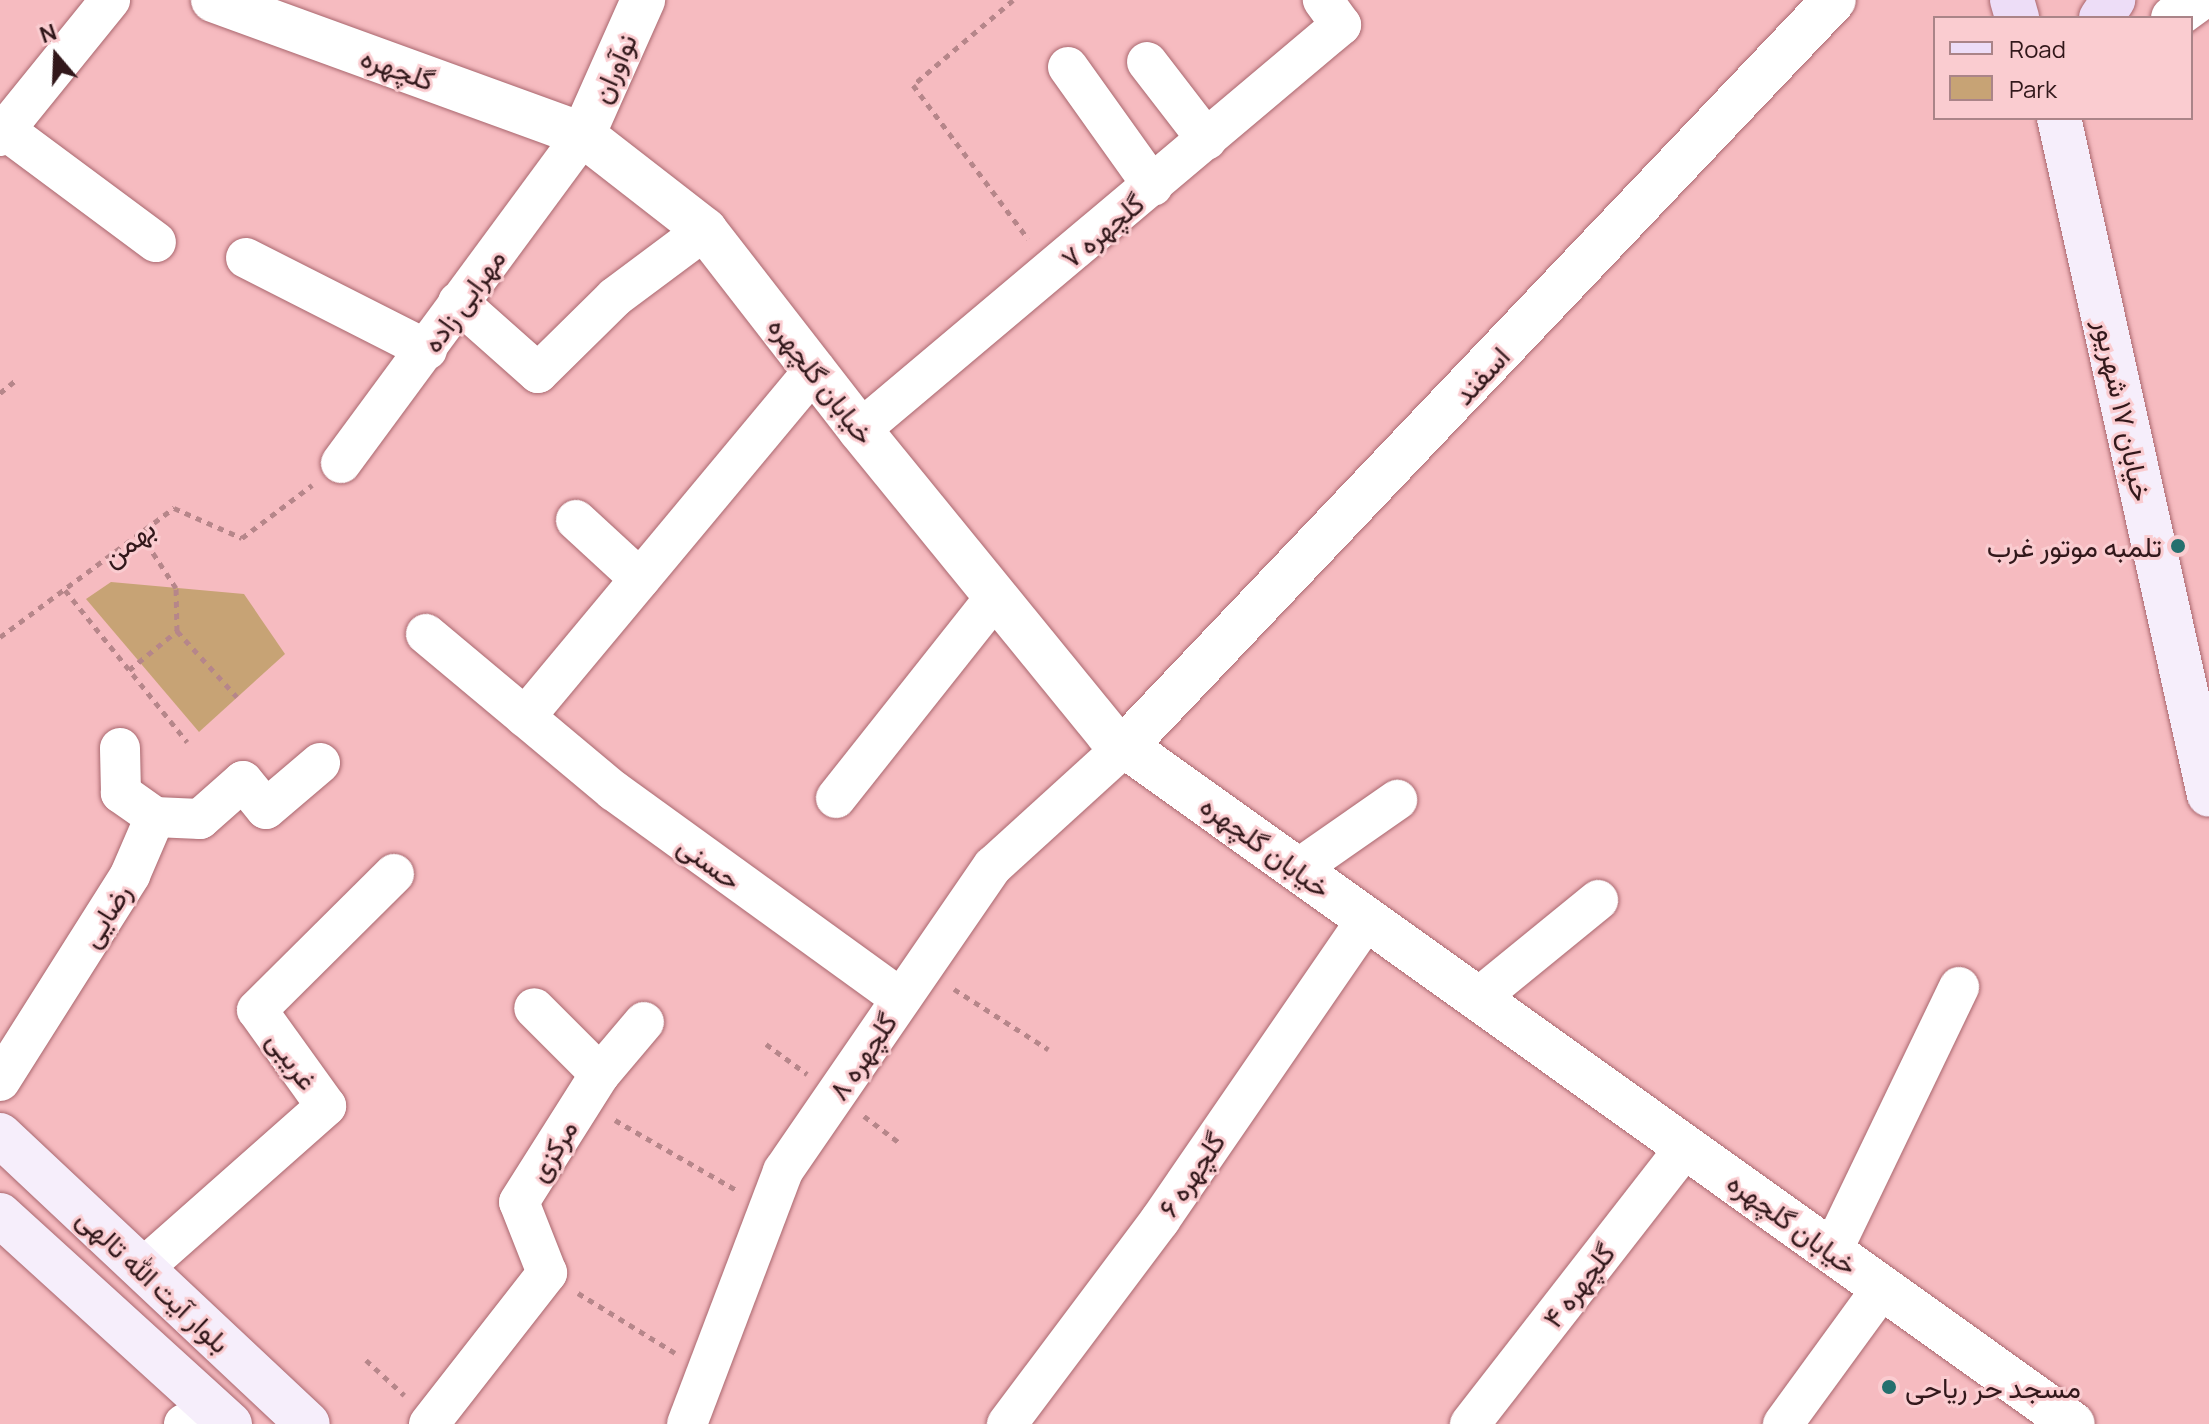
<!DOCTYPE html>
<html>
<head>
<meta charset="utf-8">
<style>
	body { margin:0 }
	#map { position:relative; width:2209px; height:1424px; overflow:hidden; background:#f6bbc0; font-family:Manrope,Vazirmatn,sans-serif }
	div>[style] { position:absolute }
	.green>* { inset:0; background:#c7a375 }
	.path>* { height:5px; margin-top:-2.5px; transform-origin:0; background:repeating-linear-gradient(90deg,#b6868a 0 6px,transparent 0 12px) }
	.roads { filter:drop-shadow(0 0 2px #a9676e) drop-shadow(0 0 2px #a9676e) }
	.minor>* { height:40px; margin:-20px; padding:0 20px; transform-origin:20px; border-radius:20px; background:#fff }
	.tertiary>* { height:44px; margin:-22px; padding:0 22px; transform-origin:22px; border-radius:22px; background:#fff }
	.secondary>* { height:44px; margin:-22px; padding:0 22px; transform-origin:22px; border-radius:22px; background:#f6eefb }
	.primary>* { height:44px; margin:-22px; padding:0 22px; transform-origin:22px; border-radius:22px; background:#edddf7 }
	.dots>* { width:22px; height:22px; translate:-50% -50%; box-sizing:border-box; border:4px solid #faccd0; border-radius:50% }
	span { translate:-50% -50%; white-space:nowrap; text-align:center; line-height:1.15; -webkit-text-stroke:6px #faccd0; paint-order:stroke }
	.street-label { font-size:28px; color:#32181b }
	.poi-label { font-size:28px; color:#32181b }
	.right { translate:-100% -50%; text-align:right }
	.left { translate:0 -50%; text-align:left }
	.legend { position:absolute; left:1933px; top:16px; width:260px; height:104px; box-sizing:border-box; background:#faccd0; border:2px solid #aa8488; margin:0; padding:10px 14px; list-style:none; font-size:24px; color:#32181b }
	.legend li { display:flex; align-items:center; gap:16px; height:40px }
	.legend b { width:40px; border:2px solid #aa8488 }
	.north { position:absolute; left:16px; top:16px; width:80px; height:80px; -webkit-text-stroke:6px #faccd0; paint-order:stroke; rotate:341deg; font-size:22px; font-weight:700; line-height:32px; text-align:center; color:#32181b }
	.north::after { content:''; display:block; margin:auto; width:28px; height:36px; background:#32181b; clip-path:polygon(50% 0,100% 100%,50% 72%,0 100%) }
</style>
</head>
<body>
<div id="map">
	<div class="green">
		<i style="clip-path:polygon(111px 582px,244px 594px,285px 654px,199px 732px,86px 599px)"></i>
	</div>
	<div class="path">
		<i style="left:1013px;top:0;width:131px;rotate:139.6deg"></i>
		<i style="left:913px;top:85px;width:192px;rotate:53.2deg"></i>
		<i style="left:0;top:393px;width:21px;rotate:-39deg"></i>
		<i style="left:65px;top:590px;width:195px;rotate:51.2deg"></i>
		<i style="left:177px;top:631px;width:89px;rotate:47.7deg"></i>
		<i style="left:0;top:637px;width:217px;rotate:-36.6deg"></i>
		<i style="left:174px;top:508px;width:74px;rotate:23.8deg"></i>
		<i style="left:242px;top:538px;width:88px;rotate:-37.1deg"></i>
		<i style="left:129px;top:670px;width:62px;rotate:-39.1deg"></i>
		<i style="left:177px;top:631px;width:43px;rotate:-91.3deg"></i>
		<i style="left:176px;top:588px;width:66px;rotate:-123.2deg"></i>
		<i style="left:954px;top:989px;width:112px;rotate:32.6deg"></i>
		<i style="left:766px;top:1044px;width:51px;rotate:36.2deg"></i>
		<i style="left:864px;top:1116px;width:46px;rotate:37.1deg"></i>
		<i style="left:615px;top:1120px;width:142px;rotate:30deg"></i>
		<i style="left:578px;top:1293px;width:114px;rotate:31.7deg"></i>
		<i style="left:366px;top:1360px;width:52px;rotate:42.6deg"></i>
	</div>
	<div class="roads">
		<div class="minor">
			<i style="left:1147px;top:62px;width:98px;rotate:52.4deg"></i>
			<i style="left:1068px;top:67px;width:146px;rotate:54.5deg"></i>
			<i style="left:5px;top:130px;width:188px;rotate:36.6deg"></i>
			<i style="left:0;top:136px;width:175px;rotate:-51deg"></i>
			<i style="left:246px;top:258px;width:203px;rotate:26.9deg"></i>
			<i style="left:458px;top:302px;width:107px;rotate:41.6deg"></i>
			<i style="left:538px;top:373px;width:108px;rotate:-44.6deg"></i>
			<i style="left:615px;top:297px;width:112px;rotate:-36.7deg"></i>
			<i style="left:860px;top:430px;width:629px;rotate:-40.1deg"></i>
			<i style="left:1341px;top:25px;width:31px;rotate:-126deg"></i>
			<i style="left:341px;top:463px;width:408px;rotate:-53.6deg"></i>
			<i style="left:576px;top:520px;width:87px;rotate:42.7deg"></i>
			<i style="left:426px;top:634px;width:245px;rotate:39.9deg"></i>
			<i style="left:614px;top:791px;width:354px;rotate:35.9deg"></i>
			<i style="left:525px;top:717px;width:453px;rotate:-50.2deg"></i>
			<i style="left:836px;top:798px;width:258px;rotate:-51.6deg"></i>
			<i style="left:155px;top:817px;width:45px;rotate:2.5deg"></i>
			<i style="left:200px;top:819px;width:57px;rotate:-41.5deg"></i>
			<i style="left:243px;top:781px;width:36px;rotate:51deg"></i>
			<i style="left:266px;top:809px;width:71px;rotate:-40.4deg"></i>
			<i style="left:1298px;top:869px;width:121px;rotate:-34.9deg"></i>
			<i style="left:1478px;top:998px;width:155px;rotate:-39.2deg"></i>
			<i style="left:600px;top:1074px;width:68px;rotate:-49.8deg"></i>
			<i style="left:0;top:1081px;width:244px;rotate:-57.7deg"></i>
			<i style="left:130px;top:875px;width:63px;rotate:-66.7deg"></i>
			<i style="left:155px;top:817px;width:42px;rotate:-144.8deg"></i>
			<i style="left:121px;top:793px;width:45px;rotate:-91.3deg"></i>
			<i style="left:1832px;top:1251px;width:293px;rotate:-64.3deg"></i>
			<i style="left:142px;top:1269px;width:246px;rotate:-41.5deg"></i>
			<i style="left:326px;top:1106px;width:118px;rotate:-125.7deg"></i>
			<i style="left:257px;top:1010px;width:193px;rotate:-44.8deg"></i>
			<i style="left:184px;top:1424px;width:33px;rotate:-27deg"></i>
			<i style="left:429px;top:1424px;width:192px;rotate:-52deg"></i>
			<i style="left:547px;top:1273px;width:76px;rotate:-111.5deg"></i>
			<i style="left:519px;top:1202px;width:151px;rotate:-57.7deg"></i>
			<i style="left:600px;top:1074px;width:93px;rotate:-135deg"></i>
			<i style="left:687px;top:1424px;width:271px;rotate:-69.2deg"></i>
			<i style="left:783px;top:1171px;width:370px;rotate:-55.5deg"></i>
			<i style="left:993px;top:866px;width:178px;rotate:-42.3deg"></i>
			<i style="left:1007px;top:1424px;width:255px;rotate:-53.1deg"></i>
			<i style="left:1160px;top:1220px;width:365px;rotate:-55.5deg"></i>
			<i style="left:1470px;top:1424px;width:351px;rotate:-52.1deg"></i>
			<i style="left:1783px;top:1424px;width:168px;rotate:-53.9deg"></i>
		</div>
		<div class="tertiary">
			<i style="left:213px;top:0;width:394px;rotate:20deg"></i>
			<i style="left:583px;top:135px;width:155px;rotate:37.9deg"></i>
			<i style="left:705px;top:230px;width:253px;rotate:52.2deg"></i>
			<i style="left:860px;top:430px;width:392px;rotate:50.8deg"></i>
			<i style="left:1108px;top:734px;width:1186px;rotate:35.57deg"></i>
			<i style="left:2173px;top:18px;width:31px;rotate:-36deg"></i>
			<i style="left:583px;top:135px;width:148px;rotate:-66deg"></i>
			<i style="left:1125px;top:746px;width:1029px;rotate:-46.46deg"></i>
		</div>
		<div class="secondary">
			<i style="left:2059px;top:118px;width:693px;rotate:77.51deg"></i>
			<i style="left:0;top:1135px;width:422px;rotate:43.2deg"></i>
			<i style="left:0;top:1215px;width:311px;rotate:42.3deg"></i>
		</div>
		<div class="primary">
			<i style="left:2012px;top:0;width:19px;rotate:74deg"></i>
			<i style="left:2101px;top:18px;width:22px;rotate:-56deg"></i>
		</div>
	</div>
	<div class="dots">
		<i style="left:2178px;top:546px;background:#25706e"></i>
		<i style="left:1889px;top:1387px;background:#25706e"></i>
	</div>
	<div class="street-label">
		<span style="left:398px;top:68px;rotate:20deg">گلچهره</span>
		<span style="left:613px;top:68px;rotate:-66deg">نوآوران</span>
		<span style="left:1102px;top:230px;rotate:-40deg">گلچهره ۷</span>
		<span style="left:463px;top:300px;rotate:-54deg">مهرابی زاده</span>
		<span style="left:1481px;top:375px;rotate:-47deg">اسفند</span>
		<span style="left:822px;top:380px;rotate:52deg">خیابان گلچهره</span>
		<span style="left:2124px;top:410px;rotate:78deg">خیابان ۱۷ شهریور</span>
		<span style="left:128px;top:542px;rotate:-37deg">بهمن</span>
		<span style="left:1266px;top:846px;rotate:36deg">خیابان گلچهره</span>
		<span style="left:710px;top:862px;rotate:36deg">حسنی</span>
		<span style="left:105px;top:915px;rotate:-58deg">رضایی</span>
		<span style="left:862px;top:1056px;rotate:-56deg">گلچهره ۸</span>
		<span style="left:293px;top:1060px;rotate:54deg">غریبی</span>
		<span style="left:552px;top:1150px;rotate:-58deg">مرکزی</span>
		<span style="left:1191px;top:1174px;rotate:-56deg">گلچهره ۶</span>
		<span style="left:1793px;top:1223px;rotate:36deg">خیابان گلچهره</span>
		<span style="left:154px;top:1280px;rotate:43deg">بلوار آیت الله تالهی</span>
		<span style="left:1578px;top:1285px;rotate:-52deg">گلچهره ۴</span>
	</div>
	<div class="poi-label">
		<span class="right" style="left:2162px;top:546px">تلمبه موتور غرب</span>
		<span class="left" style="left:1905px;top:1387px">مسجد حر ریاحی</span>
	</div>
	<ul class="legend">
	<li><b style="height:10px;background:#edddf7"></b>Road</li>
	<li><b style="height:22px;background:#c7a375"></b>Park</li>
	</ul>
	<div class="north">N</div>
</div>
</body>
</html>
